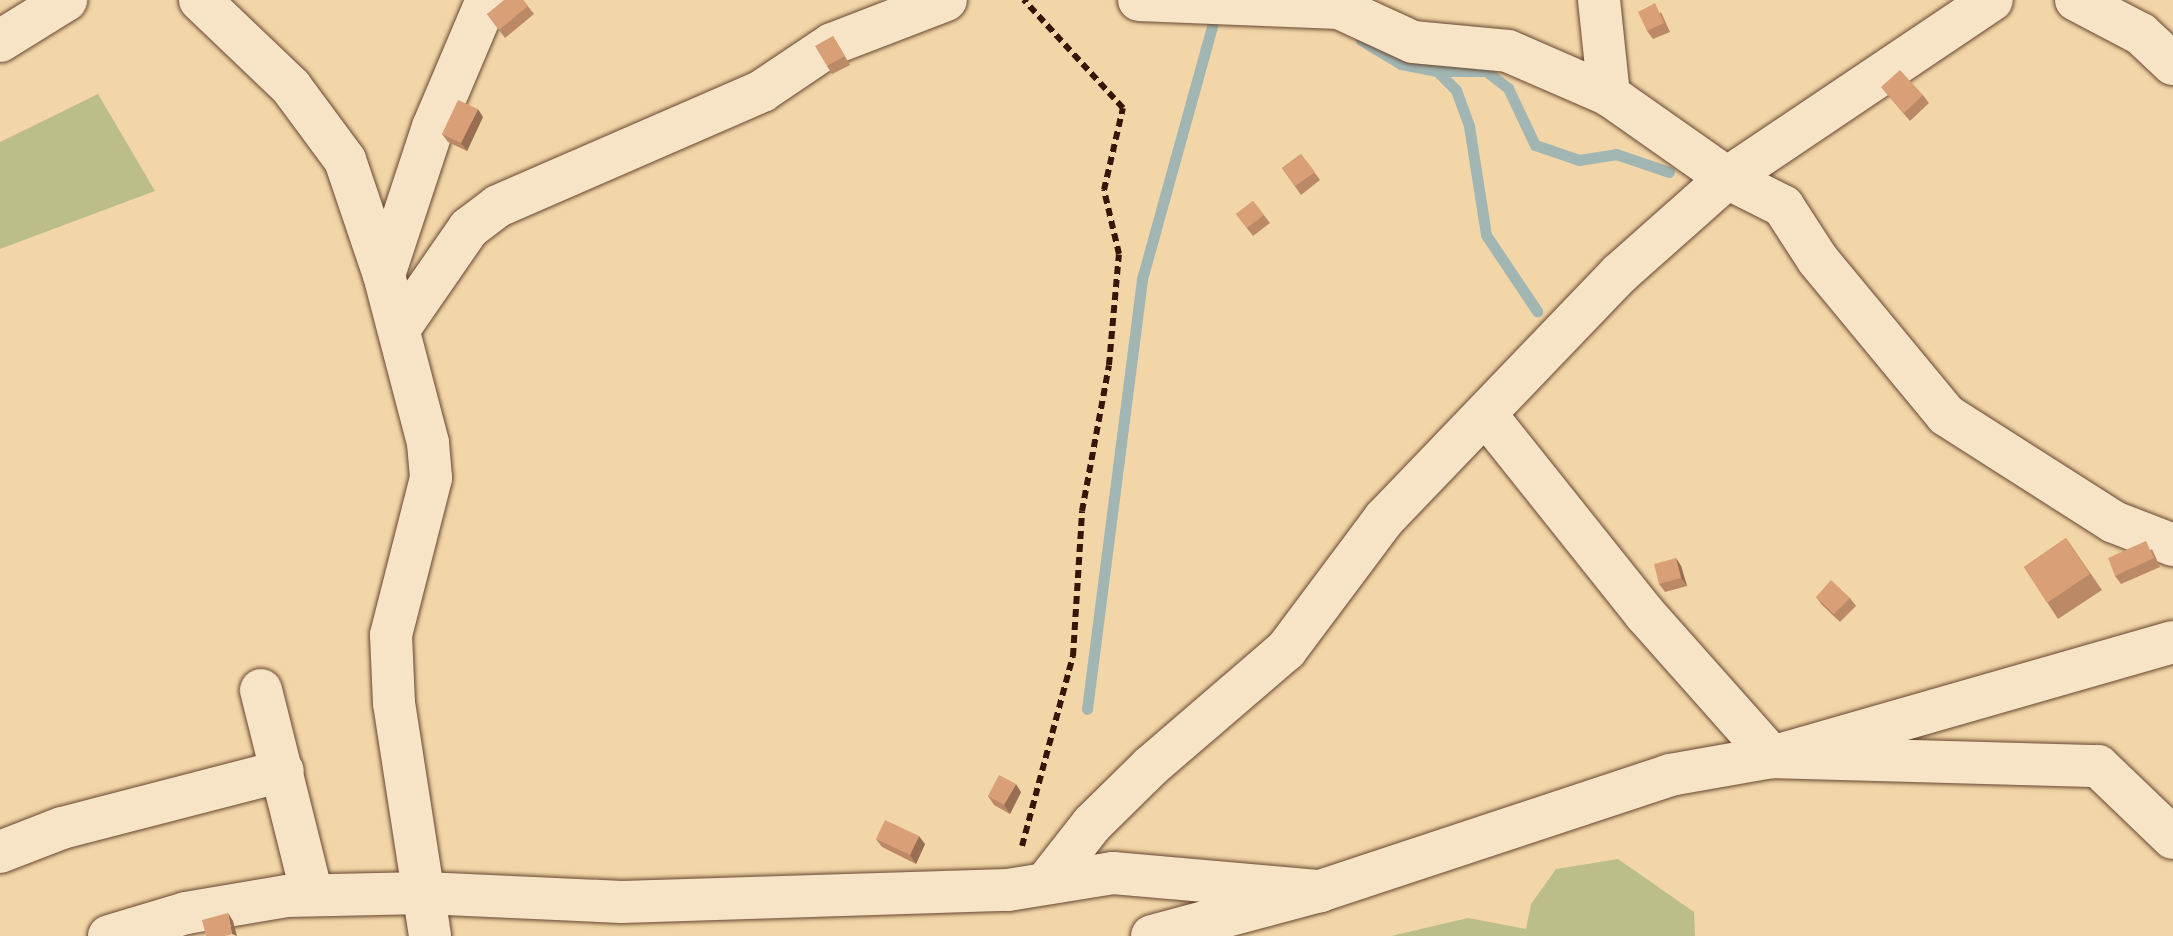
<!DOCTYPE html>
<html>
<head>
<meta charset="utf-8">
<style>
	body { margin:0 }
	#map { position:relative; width:2173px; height:936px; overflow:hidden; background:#f3d6a8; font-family:"Libre Caslon Text",serif }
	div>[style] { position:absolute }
	.green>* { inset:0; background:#bbbe88 }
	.stream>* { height:11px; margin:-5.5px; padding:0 5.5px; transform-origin:5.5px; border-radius:5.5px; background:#a1b6b3 }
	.path>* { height:6px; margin-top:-3px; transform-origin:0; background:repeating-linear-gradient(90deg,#371607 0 8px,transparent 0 13px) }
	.roads { filter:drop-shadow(0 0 2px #66462f) drop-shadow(0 0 2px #66462f) }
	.street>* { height:42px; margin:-21px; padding:0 21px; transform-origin:21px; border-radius:21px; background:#f7e4c6 }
	.wall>* { inset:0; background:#bb8966 }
	.shaded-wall>* { inset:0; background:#986f53 }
	.building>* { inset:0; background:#d99f77 }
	span { translate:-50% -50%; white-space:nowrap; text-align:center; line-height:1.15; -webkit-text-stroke:9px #f7e4c6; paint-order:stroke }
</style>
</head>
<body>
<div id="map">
	<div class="green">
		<i style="clip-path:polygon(98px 94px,155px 191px,0 249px,0 142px)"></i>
		<i style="clip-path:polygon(1618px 859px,1694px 912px,1695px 936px,1391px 936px,1468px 918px,1526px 929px,1531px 904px,1556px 869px)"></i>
	</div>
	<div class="stream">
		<i style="left:1361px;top:40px;width:47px;rotate:31deg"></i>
		<i style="left:1401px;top:64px;width:37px;rotate:11deg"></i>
		<i style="left:1437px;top:71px;width:27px;rotate:45deg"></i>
		<i style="left:1456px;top:90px;width:38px;rotate:70deg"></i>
		<i style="left:1469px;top:126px;width:110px;rotate:81.1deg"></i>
		<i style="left:1486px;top:235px;width:92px;rotate:56.1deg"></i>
		<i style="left:1437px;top:71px;width:49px"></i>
		<i style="left:1486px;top:71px;width:28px;rotate:38deg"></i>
		<i style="left:1508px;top:88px;width:63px;rotate:64.7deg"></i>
		<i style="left:1535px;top:145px;width:46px;rotate:18.8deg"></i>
		<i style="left:1579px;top:160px;width:37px;rotate:-9deg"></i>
		<i style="left:1616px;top:154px;width:56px;rotate:18.8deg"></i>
		<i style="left:1087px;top:709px;width:434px;rotate:-82.7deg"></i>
		<i style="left:1142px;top:279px;width:277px;rotate:-74.5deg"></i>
	</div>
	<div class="path">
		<i style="left:1022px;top:846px;width:197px;rotate:-75deg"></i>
		<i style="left:1073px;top:656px;width:145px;rotate:-86.4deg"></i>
		<i style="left:1082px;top:511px;width:148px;rotate:-79.5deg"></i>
		<i style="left:1109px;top:365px;width:111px;rotate:-84.9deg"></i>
		<i style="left:1119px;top:254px;width:66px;rotate:-103.2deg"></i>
		<i style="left:1104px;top:190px;width:84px;rotate:-77deg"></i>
		<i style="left:1123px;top:108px;width:147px;rotate:-132.5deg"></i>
	</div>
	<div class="roads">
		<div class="street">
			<i style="left:200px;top:0;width:126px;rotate:43.7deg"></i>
			<i style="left:291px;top:87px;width:91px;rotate:53.5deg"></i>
			<i style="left:345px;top:160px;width:121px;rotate:71.3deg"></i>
			<i style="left:384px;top:275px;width:174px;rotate:75.3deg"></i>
			<i style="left:428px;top:443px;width:35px;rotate:85deg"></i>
			<i style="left:431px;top:478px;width:162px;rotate:104.3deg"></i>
			<i style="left:391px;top:635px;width:68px;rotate:87.5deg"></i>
			<i style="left:394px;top:703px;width:236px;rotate:81.2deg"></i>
			<i style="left:1139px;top:0;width:200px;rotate:2.3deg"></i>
			<i style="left:1339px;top:8px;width:81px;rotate:24.7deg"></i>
			<i style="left:1413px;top:42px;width:95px;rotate:5.4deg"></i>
			<i style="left:1508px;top:51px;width:110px;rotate:23.5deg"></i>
			<i style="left:1609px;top:95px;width:144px;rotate:35.1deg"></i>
			<i style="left:1727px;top:178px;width:63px;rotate:26.6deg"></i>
			<i style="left:1783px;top:206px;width:64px;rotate:57.1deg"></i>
			<i style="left:1818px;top:260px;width:201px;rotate:50.4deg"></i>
			<i style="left:1946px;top:415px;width:199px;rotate:32.5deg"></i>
			<i style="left:2114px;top:522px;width:63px;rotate:21.3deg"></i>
			<i style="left:1599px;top:0;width:96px;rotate:84deg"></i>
			<i style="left:2076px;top:0;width:73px;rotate:27.6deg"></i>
			<i style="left:2141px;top:34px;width:44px;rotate:43.2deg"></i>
			<i style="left:0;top:41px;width:78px;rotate:-31.8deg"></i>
			<i style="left:384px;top:275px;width:156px;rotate:-71.7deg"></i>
			<i style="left:433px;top:127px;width:138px;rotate:-67deg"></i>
			<i style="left:399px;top:329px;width:123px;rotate:-55.3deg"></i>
			<i style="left:469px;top:228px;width:36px;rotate:-37deg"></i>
			<i style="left:498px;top:206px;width:288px;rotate:-23.5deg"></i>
			<i style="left:762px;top:91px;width:84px;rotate:-33.9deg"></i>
			<i style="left:832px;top:44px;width:122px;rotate:-21.1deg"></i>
			<i style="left:1487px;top:416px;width:253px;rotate:51.4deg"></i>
			<i style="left:1645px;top:614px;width:191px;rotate:48.4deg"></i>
			<i style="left:1772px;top:757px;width:326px;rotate:1.6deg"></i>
			<i style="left:2098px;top:766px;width:104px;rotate:43.8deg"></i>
			<i style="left:261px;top:690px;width:211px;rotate:76deg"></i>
			<i style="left:0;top:852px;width:66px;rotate:-21.2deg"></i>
			<i style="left:62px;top:828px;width:228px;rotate:-14.5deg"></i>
			<i style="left:1049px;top:879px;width:70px;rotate:-52deg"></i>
			<i style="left:1092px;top:824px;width:83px;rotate:-44.5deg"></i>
			<i style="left:1151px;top:766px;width:178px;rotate:-40.7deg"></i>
			<i style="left:1286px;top:650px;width:164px;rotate:-53.2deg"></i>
			<i style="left:1384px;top:519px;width:339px;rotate:-46.2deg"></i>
			<i style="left:1619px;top:274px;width:144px;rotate:-41.6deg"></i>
			<i style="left:1727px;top:178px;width:319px;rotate:-33.9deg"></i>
			<i style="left:109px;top:936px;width:80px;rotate:-16.6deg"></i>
			<i style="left:186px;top:913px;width:102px;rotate:-9.6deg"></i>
			<i style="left:287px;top:896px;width:137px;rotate:-1.3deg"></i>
			<i style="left:424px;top:893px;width:198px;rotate:2.6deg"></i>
			<i style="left:622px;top:902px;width:386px;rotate:-1.8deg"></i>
			<i style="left:1008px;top:890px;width:106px;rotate:-9.2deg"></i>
			<i style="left:1113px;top:873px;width:208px;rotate:5deg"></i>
			<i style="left:1152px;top:936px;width:174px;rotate:-15deg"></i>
			<i style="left:1320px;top:891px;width:369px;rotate:-18.3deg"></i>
			<i style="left:1670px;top:775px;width:104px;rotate:-10deg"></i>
			<i style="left:1772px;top:757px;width:417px;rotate:-16deg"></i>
		</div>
	</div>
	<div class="wall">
		<i style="clip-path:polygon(523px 0,534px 14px,505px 38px,487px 14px)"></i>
		<i style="clip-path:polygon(1661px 12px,1670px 32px,1653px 39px,1647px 31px)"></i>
		<i style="clip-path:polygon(833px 36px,850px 65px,832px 74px,827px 66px)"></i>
		<i style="clip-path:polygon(1881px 87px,1923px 95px,1929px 103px,1910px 121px)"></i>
		<i style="clip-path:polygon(483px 117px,467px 151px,448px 142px,442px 134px)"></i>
		<i style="clip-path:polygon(1301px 154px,1320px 180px,1301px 195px,1282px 168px)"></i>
		<i style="clip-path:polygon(1253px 201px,1270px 223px,1253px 236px,1236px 214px)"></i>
		<i style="clip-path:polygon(2066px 538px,2102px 590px,2058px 619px,2024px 567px)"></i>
		<i style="clip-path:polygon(2152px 549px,2160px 567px,2121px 584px,2115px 576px)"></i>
		<i style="clip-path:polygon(1676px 558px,1681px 566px,1687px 586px,1665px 592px,1659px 584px)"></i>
		<i style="clip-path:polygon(1816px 597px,1850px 598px,1856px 606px,1840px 622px,1822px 605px)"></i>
		<i style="clip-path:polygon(1021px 792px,1010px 814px,994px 805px,988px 796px)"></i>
		<i style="clip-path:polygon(876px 839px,925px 844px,916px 864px,882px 847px)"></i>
	</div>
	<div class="shaded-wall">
		<i style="clip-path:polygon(478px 109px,483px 117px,467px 151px,461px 143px)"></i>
		<i style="clip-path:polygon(1676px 558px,1681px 566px,1687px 586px,1681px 578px)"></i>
		<i style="clip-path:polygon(1016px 784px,1021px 792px,1010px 814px,1004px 805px)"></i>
		<i style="clip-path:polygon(919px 836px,925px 844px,916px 864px,910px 855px)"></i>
		<i style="clip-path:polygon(228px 913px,233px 921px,237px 936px,232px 934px)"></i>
	</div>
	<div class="building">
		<i style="clip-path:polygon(504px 0,523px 0,528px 6px,499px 30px,487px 14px)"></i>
		<i style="clip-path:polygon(1655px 3px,1664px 23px,1647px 31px,1638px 12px)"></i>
		<i style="clip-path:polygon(833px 36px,845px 56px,827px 66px,815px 46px)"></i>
		<i style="clip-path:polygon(1900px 70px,1923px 95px,1904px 113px,1881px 87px)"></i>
		<i style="clip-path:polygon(458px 100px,478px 109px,461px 143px,442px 134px)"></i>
		<i style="clip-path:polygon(1301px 154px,1315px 172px,1295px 186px,1282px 168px)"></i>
		<i style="clip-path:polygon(1253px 201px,1264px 215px,1247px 228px,1236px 214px)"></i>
		<i style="clip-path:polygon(2066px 538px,2090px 574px,2047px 603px,2024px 567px)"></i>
		<i style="clip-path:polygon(2146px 541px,2154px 558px,2115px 576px,2108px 558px)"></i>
		<i style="clip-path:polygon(1676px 558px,1681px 578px,1659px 584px,1654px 564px)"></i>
		<i style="clip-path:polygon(1831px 580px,1850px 598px,1834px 614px,1816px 597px)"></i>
		<i style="clip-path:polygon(999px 775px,1016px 784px,1004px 805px,988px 796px)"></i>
		<i style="clip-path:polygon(885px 820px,919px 836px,910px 855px,876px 839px)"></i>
		<i style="clip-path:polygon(228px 913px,232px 934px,225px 936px,206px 936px,202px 920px)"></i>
	</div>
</div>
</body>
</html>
